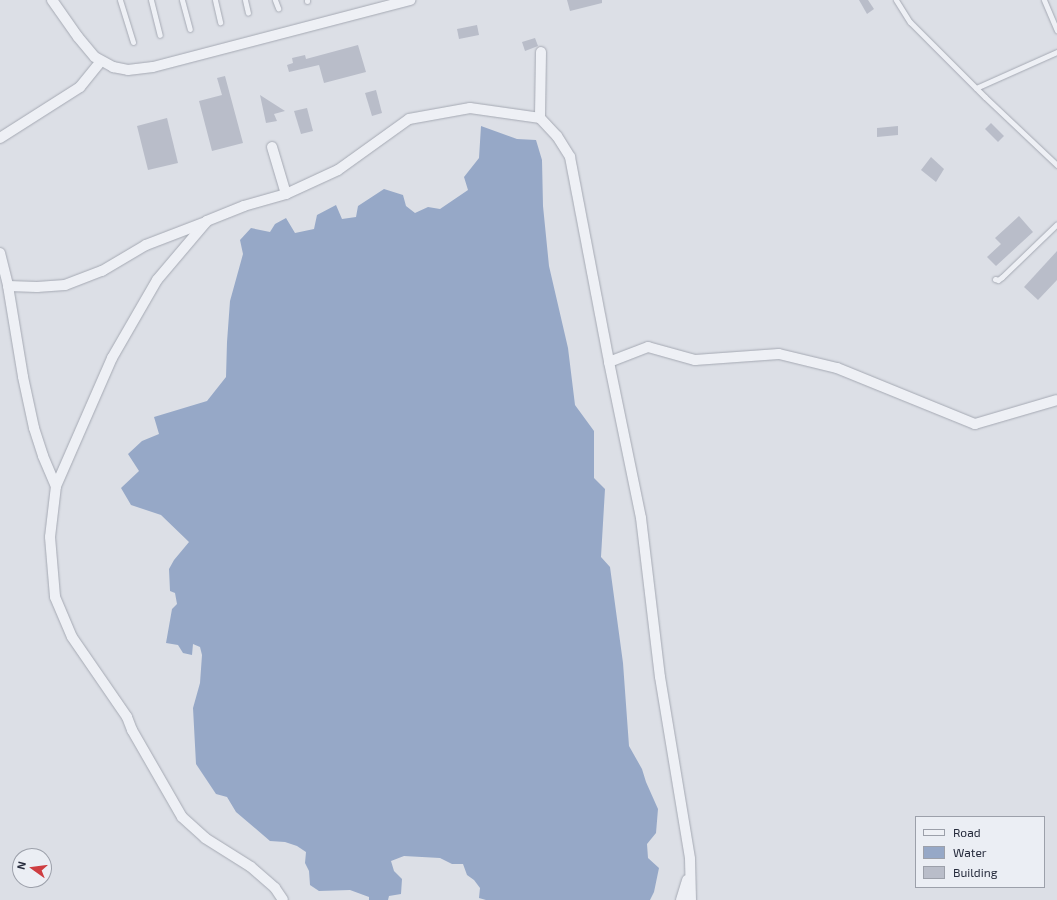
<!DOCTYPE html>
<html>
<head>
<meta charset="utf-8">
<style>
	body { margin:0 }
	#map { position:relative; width:1057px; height:900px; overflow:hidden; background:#dcdfe6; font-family:"Exo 2",sans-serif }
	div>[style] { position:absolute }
	.water>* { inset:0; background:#96a8c7 }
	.building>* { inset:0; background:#b9bdc9 }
	.roads { filter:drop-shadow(0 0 1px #a5a9b3) drop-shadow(0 0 1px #a5a9b3) }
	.service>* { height:5px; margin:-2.5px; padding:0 2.5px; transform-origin:2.5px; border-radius:2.5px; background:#eef0f5 }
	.minor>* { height:10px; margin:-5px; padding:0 5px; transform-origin:5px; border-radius:5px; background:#eef0f5 }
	span { translate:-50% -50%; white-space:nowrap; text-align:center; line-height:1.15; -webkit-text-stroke:3.5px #ebeef4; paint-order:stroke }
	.legend { position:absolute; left:915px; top:816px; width:130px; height:72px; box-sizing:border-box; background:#ebeef4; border:1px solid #9ca0aa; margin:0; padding:5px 7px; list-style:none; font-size:12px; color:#262b3c }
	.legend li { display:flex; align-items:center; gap:8px; height:20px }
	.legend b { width:20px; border:1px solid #9ca0aa }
	.north { position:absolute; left:12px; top:848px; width:40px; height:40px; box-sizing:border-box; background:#ebeef4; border:1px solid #9ca0aa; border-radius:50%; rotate:284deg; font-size:11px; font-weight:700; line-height:16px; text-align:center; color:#262b3c }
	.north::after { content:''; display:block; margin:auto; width:14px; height:18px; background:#ce3e42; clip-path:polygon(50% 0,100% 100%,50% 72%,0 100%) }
</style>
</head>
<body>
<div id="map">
	<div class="water">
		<i style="clip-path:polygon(481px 126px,517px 139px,536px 140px,542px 160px,543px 206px,549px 266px,568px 348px,575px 405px,594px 431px,594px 478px,605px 489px,601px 557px,610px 567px,623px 663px,629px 746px,642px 769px,646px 782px,658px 809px,656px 833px,647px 844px,648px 858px,659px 868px,654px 892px,650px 900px,486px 900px,479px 898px,480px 888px,474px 880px,467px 875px,463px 864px,452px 864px,440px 858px,404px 856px,391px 861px,394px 871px,402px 879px,401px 894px,389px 896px,388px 900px,369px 900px,369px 897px,350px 890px,319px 891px,310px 885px,309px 871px,305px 863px,306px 852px,297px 846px,285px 842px,270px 841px,236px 812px,227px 797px,216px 794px,196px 764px,193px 708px,200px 683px,202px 655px,200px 647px,193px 644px,192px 655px,183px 653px,178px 645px,166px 643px,172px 609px,177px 604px,175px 593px,170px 591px,169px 569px,174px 560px,189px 542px,161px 515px,131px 505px,121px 488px,139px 471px,128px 454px,142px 441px,159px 434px,154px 417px,207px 401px,226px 377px,227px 342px,230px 301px,243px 254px,240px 240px,251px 228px,270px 232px,275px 224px,286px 218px,295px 233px,314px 229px,317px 215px,336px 205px,342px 219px,356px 217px,358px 206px,384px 189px,403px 195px,406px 206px,415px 213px,428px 207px,440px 209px,468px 190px,464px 177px,479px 158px)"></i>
	</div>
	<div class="building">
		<i style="clip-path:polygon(567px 0,602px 0,602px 3px,570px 11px)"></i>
		<i style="clip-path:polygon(859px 0,868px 0,874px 9px,867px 14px)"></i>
		<i style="clip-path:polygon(477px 25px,479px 35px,459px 39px,457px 29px)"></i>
		<i style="clip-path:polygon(535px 38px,538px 46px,525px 51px,522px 42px)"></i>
		<i style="clip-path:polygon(358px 45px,366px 72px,324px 83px,319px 65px,289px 72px,287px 65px,293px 63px,292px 58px,305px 55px,306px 59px)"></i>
		<i style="clip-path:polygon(225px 76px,243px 143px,212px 151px,199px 101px,222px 95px,217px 78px)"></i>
		<i style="clip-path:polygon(376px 90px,382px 113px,372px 116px,365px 93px)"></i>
		<i style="clip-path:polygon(260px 95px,285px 111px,274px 114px,277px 121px,266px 123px)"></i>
		<i style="clip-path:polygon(307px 108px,313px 131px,301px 134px,294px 111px)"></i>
		<i style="clip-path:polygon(167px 118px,178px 163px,148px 170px,137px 126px)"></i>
		<i style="clip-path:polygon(991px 123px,1004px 136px,998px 142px,985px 129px)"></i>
		<i style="clip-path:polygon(898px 126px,898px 135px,877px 137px,877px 128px)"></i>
		<i style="clip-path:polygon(931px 157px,944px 169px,936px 182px,921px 170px)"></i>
		<i style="clip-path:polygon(1019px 216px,1033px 232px,996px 266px,987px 257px,1001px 244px,995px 238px)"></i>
		<i style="clip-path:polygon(1057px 251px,1057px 280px,1038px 300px,1024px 287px)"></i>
	</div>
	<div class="roads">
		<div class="service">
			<i style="left:120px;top:0;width:44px;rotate:72.8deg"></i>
			<i style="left:151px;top:0;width:36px;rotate:76deg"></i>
			<i style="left:182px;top:0;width:30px;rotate:75deg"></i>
			<i style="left:215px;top:0;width:23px;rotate:77deg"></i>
			<i style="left:245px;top:0;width:13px;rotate:77deg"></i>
			<i style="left:275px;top:0;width:9px;rotate:69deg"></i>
			<i style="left:307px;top:0;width:1px;rotate:90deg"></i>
			<i style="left:896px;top:0;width:26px;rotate:58deg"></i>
			<i style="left:910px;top:22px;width:106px;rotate:45deg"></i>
			<i style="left:985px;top:97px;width:99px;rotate:43.4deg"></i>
			<i style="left:1044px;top:0;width:33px;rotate:67deg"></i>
			<i style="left:976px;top:88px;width:89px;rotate:-24deg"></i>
			<i style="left:995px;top:279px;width:3px;rotate:18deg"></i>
			<i style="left:998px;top:280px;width:5px;rotate:-37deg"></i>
			<i style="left:1002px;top:277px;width:76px;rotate:-43.9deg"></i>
		</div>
		<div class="minor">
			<i style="left:52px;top:0;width:45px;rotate:54.9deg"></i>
			<i style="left:78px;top:37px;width:26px;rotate:50deg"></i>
			<i style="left:95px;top:57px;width:21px;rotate:29deg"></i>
			<i style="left:113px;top:67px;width:15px;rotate:11deg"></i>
			<i style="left:128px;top:70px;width:25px;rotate:-7deg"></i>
			<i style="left:153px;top:67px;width:266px;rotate:-14.6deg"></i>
			<i style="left:541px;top:52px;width:66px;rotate:90.9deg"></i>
			<i style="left:540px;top:118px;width:25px;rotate:47deg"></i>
			<i style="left:557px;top:136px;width:25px;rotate:58deg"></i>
			<i style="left:570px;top:157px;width:209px;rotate:79.2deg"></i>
			<i style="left:609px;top:362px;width:159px;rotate:78.4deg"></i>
			<i style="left:641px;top:518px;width:160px;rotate:83.2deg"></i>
			<i style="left:660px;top:677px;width:184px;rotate:80.6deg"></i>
			<i style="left:690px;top:859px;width:41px;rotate:88.6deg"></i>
			<i style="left:0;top:138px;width:95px;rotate:-32.5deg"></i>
			<i style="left:80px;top:87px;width:33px;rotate:-51deg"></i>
			<i style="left:272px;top:147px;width:49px;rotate:73.4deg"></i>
			<i style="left:286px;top:194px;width:44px;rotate:164.1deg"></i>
			<i style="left:244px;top:206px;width:40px;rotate:158deg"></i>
			<i style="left:207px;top:221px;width:77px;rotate:130.3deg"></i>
			<i style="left:157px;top:280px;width:90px;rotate:120deg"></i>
			<i style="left:112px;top:358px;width:140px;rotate:113.6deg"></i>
			<i style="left:56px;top:486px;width:51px;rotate:96.7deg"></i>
			<i style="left:50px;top:537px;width:60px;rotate:85.2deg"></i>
			<i style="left:55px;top:597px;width:43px;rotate:67deg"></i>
			<i style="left:72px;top:637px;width:97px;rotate:55.5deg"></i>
			<i style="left:127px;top:717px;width:14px;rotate:69deg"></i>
			<i style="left:132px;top:730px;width:100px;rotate:60.1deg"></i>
			<i style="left:182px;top:817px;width:31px;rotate:42deg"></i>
			<i style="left:205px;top:838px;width:54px;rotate:32.2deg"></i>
			<i style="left:251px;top:867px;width:32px;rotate:41deg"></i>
			<i style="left:275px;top:888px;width:14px;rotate:56deg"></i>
			<i style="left:286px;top:194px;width:57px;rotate:-24.8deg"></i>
			<i style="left:338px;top:170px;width:87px;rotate:-35.7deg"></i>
			<i style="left:409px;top:119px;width:62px;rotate:-10.2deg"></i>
			<i style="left:470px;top:108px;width:71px;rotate:8.1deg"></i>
			<i style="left:0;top:253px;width:34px;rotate:76deg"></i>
			<i style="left:8px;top:286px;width:92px;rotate:80.6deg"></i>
			<i style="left:23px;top:377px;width:52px;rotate:77.8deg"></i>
			<i style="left:34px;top:428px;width:29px;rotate:72deg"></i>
			<i style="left:43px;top:456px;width:33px;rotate:67deg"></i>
			<i style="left:8px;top:286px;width:29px;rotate:2deg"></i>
			<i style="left:37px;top:287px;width:28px;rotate:-4deg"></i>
			<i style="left:65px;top:285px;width:40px;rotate:-21deg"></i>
			<i style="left:102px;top:271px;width:51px;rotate:-30.6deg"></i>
			<i style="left:146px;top:245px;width:64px;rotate:-21deg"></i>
			<i style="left:609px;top:362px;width:42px;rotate:-21deg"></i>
			<i style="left:648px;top:347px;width:49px;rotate:15.5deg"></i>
			<i style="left:695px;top:360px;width:84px;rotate:-4.1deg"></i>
			<i style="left:779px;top:354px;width:60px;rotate:13.6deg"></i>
			<i style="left:837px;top:368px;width:149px;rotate:22.1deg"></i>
			<i style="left:975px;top:424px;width:85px;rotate:-16.3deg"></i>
			<i style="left:681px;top:900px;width:21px;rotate:-73deg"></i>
		</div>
	</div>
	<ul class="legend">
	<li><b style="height:5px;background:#eef0f5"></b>Road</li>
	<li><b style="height:11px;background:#96a8c7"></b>Water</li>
	<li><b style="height:11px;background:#b9bdc9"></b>Building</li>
	</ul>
	<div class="north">N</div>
</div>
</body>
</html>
